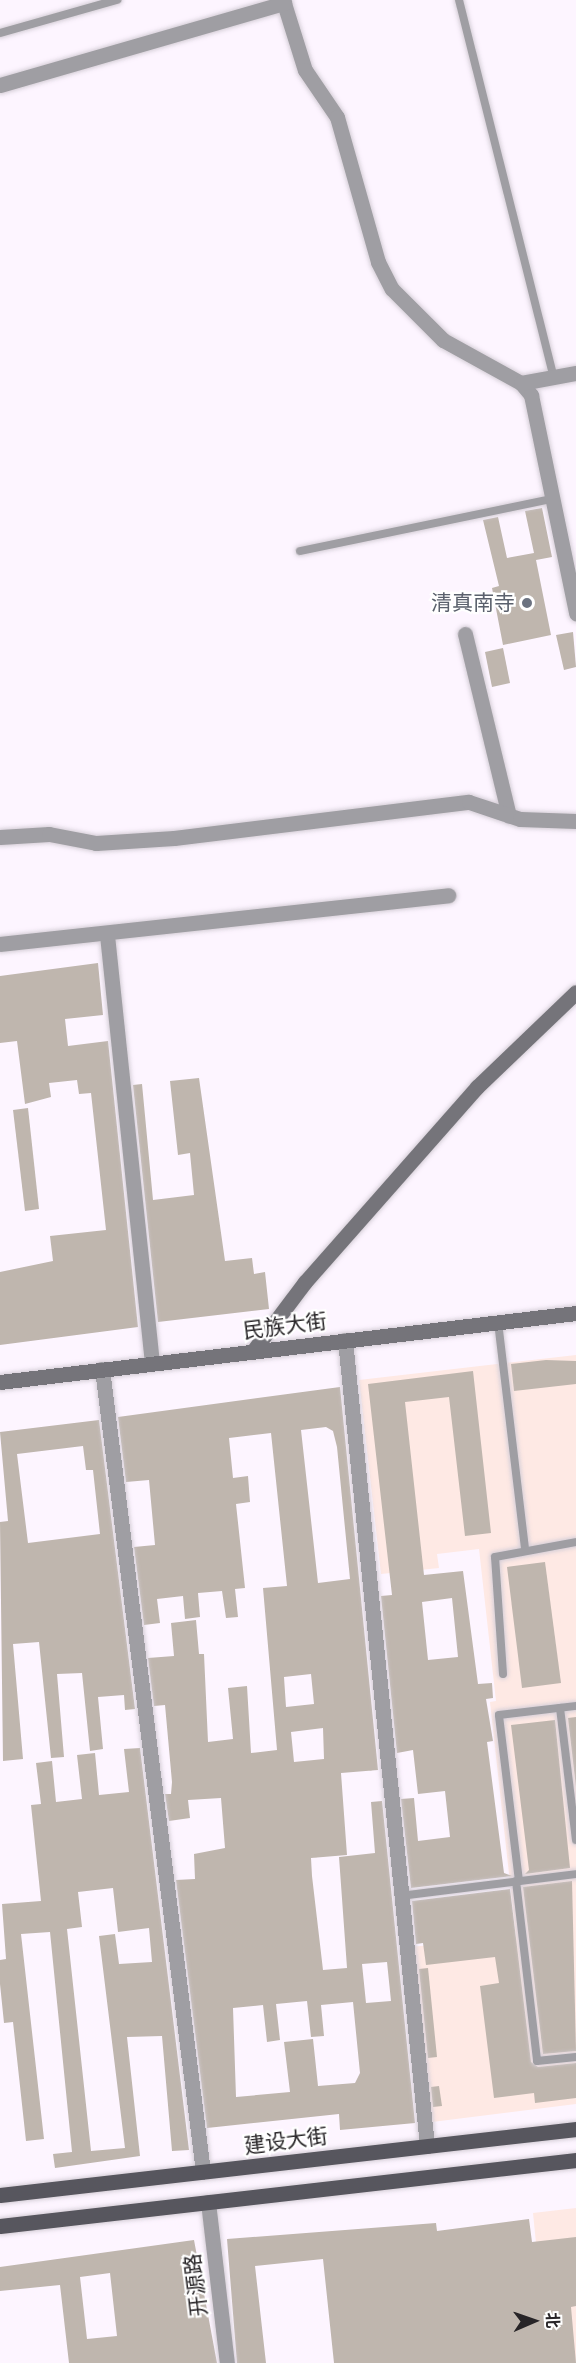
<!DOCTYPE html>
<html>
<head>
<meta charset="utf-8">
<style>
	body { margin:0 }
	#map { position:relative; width:576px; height:2363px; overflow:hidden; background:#fdf5ff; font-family:"Space Grotesk","Noto Sans SC",sans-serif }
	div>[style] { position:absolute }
	.commercial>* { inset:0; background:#fee9e4 }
	.building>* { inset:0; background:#bfb6ae }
	.roads { filter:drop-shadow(0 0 2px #d6cfd8) drop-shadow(0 0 2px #d6cfd8) }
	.lane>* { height:8px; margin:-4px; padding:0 4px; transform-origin:4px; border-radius:4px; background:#9f9ea3 }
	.street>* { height:15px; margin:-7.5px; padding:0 7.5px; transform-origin:7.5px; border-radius:7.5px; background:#9f9ea3 }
	.secondary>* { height:15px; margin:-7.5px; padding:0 7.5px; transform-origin:7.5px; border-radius:7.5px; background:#75747a }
	.primary>* { height:15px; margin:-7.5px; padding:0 7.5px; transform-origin:7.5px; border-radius:7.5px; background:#57565e }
	.dots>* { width:16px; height:16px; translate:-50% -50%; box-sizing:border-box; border:3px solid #fff; border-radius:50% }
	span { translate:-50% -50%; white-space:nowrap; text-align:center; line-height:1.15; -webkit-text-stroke:4.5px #fff; paint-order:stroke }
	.worship-label { font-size:21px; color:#5b616d }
	.right { translate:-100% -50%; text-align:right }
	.street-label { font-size:21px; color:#272427 }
	.north { position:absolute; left:504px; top:2291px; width:60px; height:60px; -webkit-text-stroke:4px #fff; paint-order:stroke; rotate:88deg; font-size:16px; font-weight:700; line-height:24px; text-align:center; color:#272427 }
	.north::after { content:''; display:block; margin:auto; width:21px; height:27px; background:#272427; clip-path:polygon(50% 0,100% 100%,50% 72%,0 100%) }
</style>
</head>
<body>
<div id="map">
	<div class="commercial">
		<i style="clip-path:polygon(576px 1355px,576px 2104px,432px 2122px,410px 1947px,516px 1937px,490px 1702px,496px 1701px,479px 1549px,437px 1554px,439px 1568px,381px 1574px,359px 1380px)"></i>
		<i style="clip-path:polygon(576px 2208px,576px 2363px,548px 2363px,533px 2213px)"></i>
	</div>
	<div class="building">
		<i style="clip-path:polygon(542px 508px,552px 557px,536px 560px,551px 635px,503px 645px,492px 588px,499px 586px,483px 520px,498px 517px,507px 558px,534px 553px,525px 511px)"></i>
		<i style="clip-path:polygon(573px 632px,576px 667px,564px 670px,556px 635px)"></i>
		<i style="clip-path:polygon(503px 648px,510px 683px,492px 687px,485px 652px)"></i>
		<i style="clip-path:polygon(98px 963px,103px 1015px,65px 1019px,68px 1046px,108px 1041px,138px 1327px,0 1345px,0 1272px,53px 1261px,50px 1236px,106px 1230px,91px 1093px,79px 1094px,77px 1080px,49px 1083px,51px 1097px,25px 1104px,17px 1041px,0 1043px,0 976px)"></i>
		<i style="clip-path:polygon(199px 1078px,225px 1261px,252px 1258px,254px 1274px,265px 1272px,269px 1309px,158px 1322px,133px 1085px,142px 1084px,153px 1200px,194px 1195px,190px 1153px,178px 1155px,170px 1081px)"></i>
		<i style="clip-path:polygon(28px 1108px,39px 1209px,25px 1211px,13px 1110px)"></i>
		<i style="clip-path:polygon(546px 1360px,576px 1361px,576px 1384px,514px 1391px,511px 1364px)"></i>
		<i style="clip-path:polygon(evenodd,473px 1371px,491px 1533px,465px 1536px,449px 1397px,405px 1402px,424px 1575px,463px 1571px,478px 1684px,492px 1683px,493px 1698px,486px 1699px,493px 1741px,487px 1742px,504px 1873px,512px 1876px,411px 1888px,401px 1799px,414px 1798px,418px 1841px,450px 1837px,445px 1791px,418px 1794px,413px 1750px,397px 1753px,381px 1596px,392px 1595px,368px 1384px,473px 1371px,452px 1598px,458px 1657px,428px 1660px,422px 1602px,452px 1598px)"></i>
		<i style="clip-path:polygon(evenodd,340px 1387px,378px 1770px,341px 1773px,347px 1855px,311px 1858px,312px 1876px,323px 1970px,347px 1968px,339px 1857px,375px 1853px,371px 1802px,382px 1801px,415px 2123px,340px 2130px,339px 2114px,207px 2128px,176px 1880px,195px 1879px,194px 1854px,225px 1848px,221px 1798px,188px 1800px,190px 1818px,169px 1821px,165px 1794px,171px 1794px,172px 1782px,165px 1705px,154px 1706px,148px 1658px,174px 1656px,171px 1623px,196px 1620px,199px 1654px,204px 1654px,208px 1742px,233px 1739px,228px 1688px,247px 1686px,251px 1753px,277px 1750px,263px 1588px,287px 1586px,271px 1433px,229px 1438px,233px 1478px,248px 1476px,250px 1502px,236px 1504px,245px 1588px,235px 1589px,238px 1617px,226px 1618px,222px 1591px,198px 1593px,200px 1617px,185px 1619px,183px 1596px,157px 1599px,160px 1623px,144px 1625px,134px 1547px,155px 1545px,149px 1480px,126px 1482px,118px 1417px,340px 1387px,326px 1427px,333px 1431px,337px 1447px,350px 1579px,318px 1583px,301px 1430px,326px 1427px,340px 1387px,311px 1674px,314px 1704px,286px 1707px,284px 1677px,311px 1674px,340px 1387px,323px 1728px,324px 1759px,294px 1762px,291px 1732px,323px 1728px,340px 1387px,387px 1962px,391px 2001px,366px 2003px,362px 1964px,387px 1962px,340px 1387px,307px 2001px,311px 2037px,324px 2036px,321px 2005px,353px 2002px,360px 2073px,355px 2083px,318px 2086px,313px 2039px,284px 2042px,290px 2092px,236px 2097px,233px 2008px,263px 2005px,267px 2042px,280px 2040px,276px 2004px,307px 2001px)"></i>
		<i style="clip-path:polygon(evenodd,99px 1420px,135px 1709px,125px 1710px,124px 1695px,98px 1697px,103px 1749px,90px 1751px,82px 1673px,57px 1674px,64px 1757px,51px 1758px,39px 1642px,13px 1644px,23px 1759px,3px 1761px,0 1522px,8px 1521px,0 1432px,99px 1420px,83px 1446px,86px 1470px,93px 1470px,100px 1534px,28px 1543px,17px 1454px,83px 1446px)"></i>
		<i style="clip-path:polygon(545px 1562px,561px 1683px,522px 1688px,507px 1567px)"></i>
		<i style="clip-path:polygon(576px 1717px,576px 1787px,568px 1718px)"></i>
		<i style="clip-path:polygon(555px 1720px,570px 1868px,525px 1874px,529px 1870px,511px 1725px)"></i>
		<i style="clip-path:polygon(evenodd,140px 1748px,189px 2150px,172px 2151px,162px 2036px,127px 2037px,140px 2156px,55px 2168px,53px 2154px,72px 2152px,50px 1932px,21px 1934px,44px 2139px,26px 2141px,13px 2022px,4px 2023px,0 1984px,0 1960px,6px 1959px,2px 1904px,41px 1901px,31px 1805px,41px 1804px,36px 1763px,52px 1761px,56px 1802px,82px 1799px,77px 1755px,95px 1753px,99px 1795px,129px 1792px,124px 1749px,140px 1748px,113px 1888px,118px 1932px,149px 1928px,152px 1962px,119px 1964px,115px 1934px,99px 1936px,125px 2148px,91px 2151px,67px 1929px,82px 1927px,78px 1892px,113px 1888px)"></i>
		<i style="clip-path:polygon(572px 1881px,576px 2051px,543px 2054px,523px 1887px)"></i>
		<i style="clip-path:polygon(510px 1889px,531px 2062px,538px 2067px,576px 2063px,576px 2098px,535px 2103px,534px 2093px,494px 2098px,480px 1986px,499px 1983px,495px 1957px,426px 1965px,423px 1943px,416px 1944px,412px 1901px)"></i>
		<i style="clip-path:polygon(428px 1968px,437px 2057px,428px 2058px,419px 1969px)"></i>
		<i style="clip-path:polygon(439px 2086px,442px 2106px,433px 2107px,431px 2087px)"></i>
		<i style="clip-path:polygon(529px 2219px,532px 2242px,576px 2237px,576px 2306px,571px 2307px,576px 2363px,334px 2363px,323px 2259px,255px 2266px,266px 2363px,237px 2363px,227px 2239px,436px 2223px,437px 2231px)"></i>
		<i style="clip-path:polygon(evenodd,194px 2240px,217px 2363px,69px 2363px,60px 2285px,0 2291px,0 2267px,194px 2240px,110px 2273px,117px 2336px,87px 2339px,80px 2277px,110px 2273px)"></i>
	</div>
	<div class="roads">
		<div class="lane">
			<i style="left:459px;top:0;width:389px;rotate:75.9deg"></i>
			<i style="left:0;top:33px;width:122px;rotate:-15.8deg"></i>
			<i style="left:300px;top:551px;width:257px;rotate:-11.7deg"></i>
			<i style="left:498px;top:1322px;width:228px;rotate:83.2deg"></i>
			<i style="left:503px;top:1674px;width:117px;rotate:-93.9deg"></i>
			<i style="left:495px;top:1557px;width:82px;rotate:-10.5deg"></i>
			<i style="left:560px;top:1708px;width:133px;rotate:83.1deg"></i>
			<i style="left:516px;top:1881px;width:181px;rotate:83.3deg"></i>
			<i style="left:537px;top:2061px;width:39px;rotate:-6deg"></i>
			<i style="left:519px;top:1881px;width:167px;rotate:-96.9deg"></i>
			<i style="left:499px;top:1715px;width:78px;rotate:-6.7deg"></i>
			<i style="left:400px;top:1896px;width:177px;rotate:-7.1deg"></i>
		</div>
		<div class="street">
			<i style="left:283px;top:0;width:73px;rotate:72.6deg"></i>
			<i style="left:305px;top:70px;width:57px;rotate:55.8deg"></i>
			<i style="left:337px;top:117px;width:151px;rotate:74.2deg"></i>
			<i style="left:378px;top:262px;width:30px;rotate:63deg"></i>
			<i style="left:392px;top:289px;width:72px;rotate:45deg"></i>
			<i style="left:443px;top:340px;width:89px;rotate:28.9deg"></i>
			<i style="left:521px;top:383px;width:16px;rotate:50deg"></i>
			<i style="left:531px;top:395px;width:223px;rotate:78.3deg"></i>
			<i style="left:0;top:85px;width:296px;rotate:-16.1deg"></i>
			<i style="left:521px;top:383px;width:56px;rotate:-10.3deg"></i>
			<i style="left:465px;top:634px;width:187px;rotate:76.4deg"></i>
			<i style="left:0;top:837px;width:49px;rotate:-3.5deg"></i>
			<i style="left:49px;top:834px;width:48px;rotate:10.8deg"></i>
			<i style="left:96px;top:843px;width:78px;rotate:-3.7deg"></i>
			<i style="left:174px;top:838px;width:297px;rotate:-7deg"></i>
			<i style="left:469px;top:802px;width:54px;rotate:18.4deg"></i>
			<i style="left:520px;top:819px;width:56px;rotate:2deg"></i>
			<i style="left:107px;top:935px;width:430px;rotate:84deg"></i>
			<i style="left:0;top:944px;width:451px;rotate:-6.2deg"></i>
			<i style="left:345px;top:1340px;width:810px;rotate:84.19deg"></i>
			<i style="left:102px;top:1369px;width:809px;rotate:82.83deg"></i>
			<i style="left:208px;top:2202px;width:162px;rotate:83.3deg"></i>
		</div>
		<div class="secondary">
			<i style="left:253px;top:1351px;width:86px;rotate:-53deg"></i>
			<i style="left:305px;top:1282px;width:260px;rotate:-48.6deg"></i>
			<i style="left:477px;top:1087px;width:137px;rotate:-43.8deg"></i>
			<i style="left:0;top:1382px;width:580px;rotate:-6.83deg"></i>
		</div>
		<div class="primary">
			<i style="left:0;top:2195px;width:580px;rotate:-6.54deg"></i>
			<i style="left:0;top:2226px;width:580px;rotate:-6.54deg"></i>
		</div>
	</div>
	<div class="dots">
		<i style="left:527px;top:603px;background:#6b7280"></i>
	</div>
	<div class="worship-label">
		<span class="right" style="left:515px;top:603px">清真南寺</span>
	</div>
	<div class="street-label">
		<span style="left:285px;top:1326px;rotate:-7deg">民族大街</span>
		<span style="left:286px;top:2141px;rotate:-7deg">建设大街</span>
		<span style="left:196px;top:2285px;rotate:-97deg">开源路</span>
	</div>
	<div class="north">北</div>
</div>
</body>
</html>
